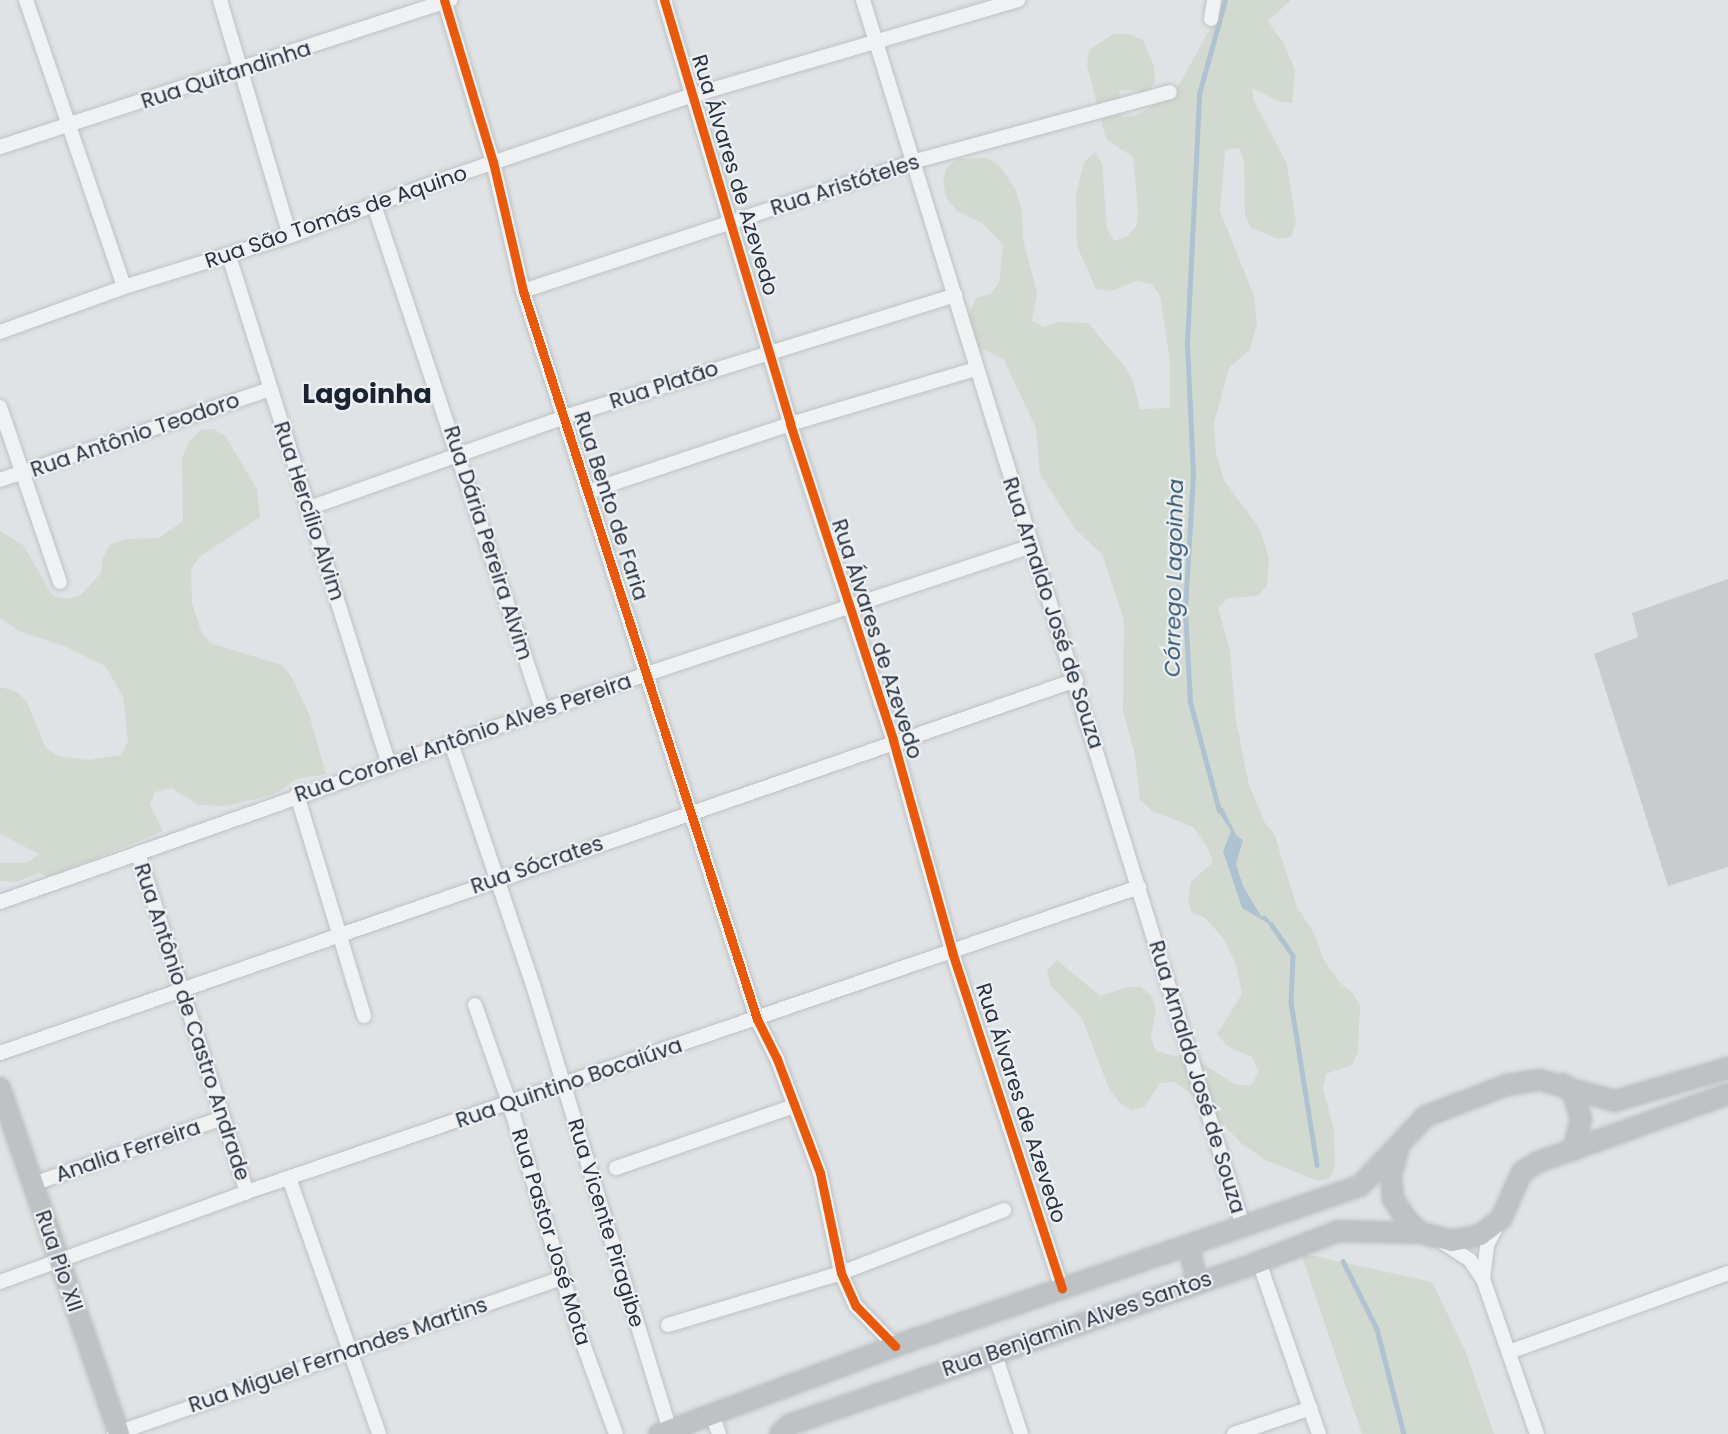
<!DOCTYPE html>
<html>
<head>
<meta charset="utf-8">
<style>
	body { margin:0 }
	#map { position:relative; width:1728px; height:1434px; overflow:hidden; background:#e0e3e5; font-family:Poppins,sans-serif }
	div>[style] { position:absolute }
	.green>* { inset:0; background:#d2d9d0 }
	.water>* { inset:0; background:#afc2d0 }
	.stream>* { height:4.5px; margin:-2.25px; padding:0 2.25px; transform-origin:2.25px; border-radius:2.25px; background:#afc2d0 }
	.building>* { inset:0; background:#c9cbcd }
	.roads { filter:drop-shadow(0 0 2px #bec1c3) drop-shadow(0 0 2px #bec1c3) }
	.street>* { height:14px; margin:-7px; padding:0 7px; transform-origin:7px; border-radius:7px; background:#f0f1f2 }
	.secondary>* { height:20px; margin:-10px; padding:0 10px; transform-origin:10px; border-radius:10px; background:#bec2c5 }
	.cycleway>* { height:9px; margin:-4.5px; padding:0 4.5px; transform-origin:4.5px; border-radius:4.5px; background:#e8590c }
	span { translate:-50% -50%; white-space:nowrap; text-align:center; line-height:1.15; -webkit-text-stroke:4.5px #edf1f5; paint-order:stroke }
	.street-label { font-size:21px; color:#28323e }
	.water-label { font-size:22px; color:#335570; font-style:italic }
	.district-label { font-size:27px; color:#1a232e; font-weight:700 }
</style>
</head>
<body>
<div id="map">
	<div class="green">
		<i style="clip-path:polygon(1216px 0,1291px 0,1268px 21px,1284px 44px,1295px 70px,1292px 103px,1278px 101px,1252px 88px,1254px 101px,1287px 164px,1296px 223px,1291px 237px,1278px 239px,1251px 228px,1245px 215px,1244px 161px,1239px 148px,1225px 150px,1220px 211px,1254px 296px,1257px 324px,1250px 349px,1229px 368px,1214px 423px,1216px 453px,1224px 480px,1260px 529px,1269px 558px,1267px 586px,1257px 596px,1228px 598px,1218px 608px,1230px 650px,1236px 720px,1249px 785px,1265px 823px,1274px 833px,1297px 907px,1313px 931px,1324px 960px,1340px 983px,1353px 993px,1360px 1006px,1358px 1052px,1352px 1065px,1326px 1074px,1323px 1089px,1334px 1130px,1335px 1166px,1330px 1178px,1318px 1181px,1265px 1160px,1241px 1143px,1201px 1101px,1175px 1082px,1160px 1083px,1144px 1107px,1131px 1110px,1119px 1102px,1109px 1089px,1082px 1018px,1050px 985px,1047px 970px,1057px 960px,1100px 996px,1127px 987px,1141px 987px,1152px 996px,1156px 1009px,1151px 1038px,1156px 1051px,1200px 1062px,1236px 1085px,1251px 1085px,1259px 1072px,1252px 1057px,1227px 1046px,1217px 1034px,1242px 994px,1236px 965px,1224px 939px,1204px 917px,1191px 912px,1188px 898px,1191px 882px,1213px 862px,1207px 847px,1193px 827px,1152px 811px,1140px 800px,1135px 755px,1123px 711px,1124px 620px,1102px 554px,1076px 530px,1040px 474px,1036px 428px,1004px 360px,979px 347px,970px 336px,970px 311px,976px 298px,990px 294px,999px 283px,1003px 245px,982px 223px,957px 211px,947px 199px,943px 184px,946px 169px,957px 159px,987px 158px,999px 165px,1016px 190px,1022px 212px,1023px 239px,1037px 293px,1032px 321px,1044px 327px,1058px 322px,1088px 323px,1125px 367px,1133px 381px,1140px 409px,1170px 408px,1170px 360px,1160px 296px,1152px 284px,1137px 281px,1111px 291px,1096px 289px,1077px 246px,1076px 195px,1084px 162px,1095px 152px,1102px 164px,1107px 229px,1114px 241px,1128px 236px,1137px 225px,1138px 211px,1133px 157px,1106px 139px,1087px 65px,1089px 50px,1113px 34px,1129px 34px,1143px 40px,1154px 66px,1155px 80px,1148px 95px,1135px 90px,1119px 90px,1122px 117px,1136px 116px,1175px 92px,1212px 25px)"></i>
		<i style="clip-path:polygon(214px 429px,226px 437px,257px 489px,260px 517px,199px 557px,191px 570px,192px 603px,201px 631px,210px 643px,282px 665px,291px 676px,309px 714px,326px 774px,297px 779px,274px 794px,228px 806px,198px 805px,172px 788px,155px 792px,150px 805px,163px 831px,50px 877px,39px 873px,16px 882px,0 881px,0 863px,27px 863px,39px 854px,0 834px,0 687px,15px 691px,26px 700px,46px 748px,58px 756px,88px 760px,121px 755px,128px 741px,123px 696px,105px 666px,64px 646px,19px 631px,0 618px,0 531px,23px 545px,53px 596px,68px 599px,81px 595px,101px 573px,103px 557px,111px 544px,126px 539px,159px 538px,183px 521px,182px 458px,188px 443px,200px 430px)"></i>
		<i style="clip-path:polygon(1301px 1253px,1432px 1282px,1465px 1350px,1494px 1434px,1362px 1434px)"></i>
	</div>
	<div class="water">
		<i style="clip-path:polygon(1215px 806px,1223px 808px,1236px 835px,1243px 840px,1236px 864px,1243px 886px,1261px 916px,1266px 916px,1274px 927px,1242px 908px,1223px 851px,1231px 831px)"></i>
	</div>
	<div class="stream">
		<i style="left:1219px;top:811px;width:113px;rotate:-104.9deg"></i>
		<i style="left:1190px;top:702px;width:93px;rotate:-93.1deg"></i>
		<i style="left:1185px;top:609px;width:134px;rotate:-86.6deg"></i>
		<i style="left:1193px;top:475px;width:132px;rotate:-92.6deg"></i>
		<i style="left:1187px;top:343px;width:249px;rotate:-87.2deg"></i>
		<i style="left:1199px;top:94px;width:98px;rotate:-74.5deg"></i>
		<i style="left:1271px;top:924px;width:38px;rotate:55deg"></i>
		<i style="left:1293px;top:955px;width:47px;rotate:92.4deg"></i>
		<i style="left:1291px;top:1002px;width:165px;rotate:80.9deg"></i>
		<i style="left:1343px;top:1261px;width:76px;rotate:63.4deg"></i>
		<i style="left:1377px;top:1329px;width:108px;rotate:75.6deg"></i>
	</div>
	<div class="building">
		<i style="clip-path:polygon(1728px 579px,1728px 867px,1668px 886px,1594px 654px,1638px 637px,1632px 613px)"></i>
	</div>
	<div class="roads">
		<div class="street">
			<i style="left:26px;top:0;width:303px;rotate:71.1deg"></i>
			<i style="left:220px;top:0;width:246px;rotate:73.5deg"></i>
			<i style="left:444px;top:0;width:169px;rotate:73.2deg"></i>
			<i style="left:493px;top:162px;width:132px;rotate:76.9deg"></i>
			<i style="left:523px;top:291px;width:765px;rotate:72.18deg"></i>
			<i style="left:757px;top:1019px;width:45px;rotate:63.4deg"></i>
			<i style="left:777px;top:1059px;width:122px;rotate:69.3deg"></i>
			<i style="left:820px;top:1173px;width:102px;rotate:78.1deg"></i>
			<i style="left:841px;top:1273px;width:36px;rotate:66deg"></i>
			<i style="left:856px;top:1306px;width:56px;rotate:45.7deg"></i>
			<i style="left:664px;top:0;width:442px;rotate:73.4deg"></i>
			<i style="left:790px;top:424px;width:332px;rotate:71.9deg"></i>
			<i style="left:893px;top:740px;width:220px;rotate:74.4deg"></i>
			<i style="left:952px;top:952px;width:354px;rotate:71.9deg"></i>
			<i style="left:863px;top:0;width:1284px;rotate:72.78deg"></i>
			<i style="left:1211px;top:19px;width:19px;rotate:-81deg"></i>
			<i style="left:0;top:147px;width:474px;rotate:-18.1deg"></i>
			<i style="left:374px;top:205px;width:533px;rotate:71.53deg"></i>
			<i style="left:229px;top:256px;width:534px;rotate:72.55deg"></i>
			<i style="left:523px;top:291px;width:414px;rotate:-18.3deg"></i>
			<i style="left:916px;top:161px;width:263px;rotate:-15.2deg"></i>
			<i style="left:0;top:332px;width:132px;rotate:-19.9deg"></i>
			<i style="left:124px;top:287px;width:174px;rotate:-17.1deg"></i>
			<i style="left:290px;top:236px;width:156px;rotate:-20.3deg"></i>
			<i style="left:436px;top:182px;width:268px;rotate:-18.7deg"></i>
			<i style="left:690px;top:96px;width:342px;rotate:-16.3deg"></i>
			<i style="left:0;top:407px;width:185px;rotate:71.1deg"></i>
			<i style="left:0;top:480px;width:285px;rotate:-18.6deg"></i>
			<i style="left:587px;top:492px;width:214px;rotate:-18.5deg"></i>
			<i style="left:790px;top:424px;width:194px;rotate:-16.5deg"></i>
			<i style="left:309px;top:508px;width:271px;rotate:-19.6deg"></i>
			<i style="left:564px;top:417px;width:410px;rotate:-17.3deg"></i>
			<i style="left:451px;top:743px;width:256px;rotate:71.3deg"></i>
			<i style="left:533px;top:985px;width:466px;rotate:72.9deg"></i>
			<i style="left:297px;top:795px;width:231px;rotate:73.1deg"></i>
			<i style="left:138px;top:853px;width:356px;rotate:72.2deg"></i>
			<i style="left:0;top:902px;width:686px;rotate:-19.41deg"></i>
			<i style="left:647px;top:674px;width:405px;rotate:-18.4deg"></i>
			<i style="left:475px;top:1005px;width:106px;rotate:70.7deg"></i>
			<i style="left:510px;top:1105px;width:244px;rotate:73.1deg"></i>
			<i style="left:581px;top:1338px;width:102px;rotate:70deg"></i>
			<i style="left:0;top:1053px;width:1139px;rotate:-19.12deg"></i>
			<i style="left:616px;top:1168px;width:188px;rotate:-19.2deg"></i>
			<i style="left:289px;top:1178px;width:271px;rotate:70.6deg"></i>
			<i style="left:33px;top:1184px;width:201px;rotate:-19.2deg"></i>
			<i style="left:1442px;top:1242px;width:33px;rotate:33deg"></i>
			<i style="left:1470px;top:1260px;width:23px;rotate:56deg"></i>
			<i style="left:1483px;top:1279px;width:164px;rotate:70.8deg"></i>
			<i style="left:1259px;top:1262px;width:182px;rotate:70.8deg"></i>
			<i style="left:1483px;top:1279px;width:34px;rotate:-83deg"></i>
			<i style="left:1487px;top:1245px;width:24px;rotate:-62deg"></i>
			<i style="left:0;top:1282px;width:263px;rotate:-20deg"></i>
			<i style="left:247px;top:1192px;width:943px;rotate:-18.88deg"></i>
			<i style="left:668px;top:1325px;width:181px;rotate:-16.7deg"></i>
			<i style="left:841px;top:1273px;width:175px;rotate:-21.1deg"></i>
			<i style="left:994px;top:1351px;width:87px;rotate:72deg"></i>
			<i style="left:1509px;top:1352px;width:233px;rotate:-19.8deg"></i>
			<i style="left:711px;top:1412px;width:23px;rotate:70deg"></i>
			<i style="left:114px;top:1434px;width:475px;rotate:-19.2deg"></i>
			<i style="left:1234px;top:1434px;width:81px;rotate:-18.7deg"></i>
		</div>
		<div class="secondary">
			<i style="left:1563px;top:1084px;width:16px;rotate:45deg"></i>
			<i style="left:1574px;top:1095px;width:25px;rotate:74deg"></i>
			<i style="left:1581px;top:1119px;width:32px;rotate:104deg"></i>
			<i style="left:0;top:1088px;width:366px;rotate:71deg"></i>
			<i style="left:1399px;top:1146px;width:30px;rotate:105deg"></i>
			<i style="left:1391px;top:1175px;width:24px;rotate:85deg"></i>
			<i style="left:1393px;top:1199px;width:25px;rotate:56deg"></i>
			<i style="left:1407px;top:1220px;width:19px;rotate:43deg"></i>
			<i style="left:1189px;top:1245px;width:38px;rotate:78deg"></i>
			<i style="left:659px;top:1434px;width:252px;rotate:-20.4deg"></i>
			<i style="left:895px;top:1346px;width:492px;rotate:-19deg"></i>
			<i style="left:1360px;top:1186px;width:96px;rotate:-46.7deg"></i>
			<i style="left:1426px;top:1116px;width:87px;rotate:-20.9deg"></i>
			<i style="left:1507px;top:1085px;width:33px;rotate:-9deg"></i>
			<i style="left:1540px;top:1080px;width:77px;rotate:15.8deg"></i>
			<i style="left:1614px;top:1101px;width:119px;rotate:-16.1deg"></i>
			<i style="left:780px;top:1434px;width:13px;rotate:-45deg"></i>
			<i style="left:789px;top:1425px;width:497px;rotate:-19.1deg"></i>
			<i style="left:1259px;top:1262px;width:85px;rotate:-21.4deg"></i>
			<i style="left:1338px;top:1231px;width:83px;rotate:1.4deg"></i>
			<i style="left:1421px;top:1233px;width:32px;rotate:14deg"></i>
			<i style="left:1452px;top:1241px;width:29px;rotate:-12deg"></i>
			<i style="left:1480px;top:1235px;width:26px;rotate:-37deg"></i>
			<i style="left:1501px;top:1219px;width:51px;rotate:-65.9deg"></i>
			<i style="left:1522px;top:1172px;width:19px;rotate:-32deg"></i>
			<i style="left:1538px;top:1162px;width:202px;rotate:-19.7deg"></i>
		</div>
	</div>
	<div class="cycleway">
		<i style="left:444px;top:0;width:169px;rotate:73.2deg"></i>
		<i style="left:493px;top:162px;width:132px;rotate:76.9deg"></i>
		<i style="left:523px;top:291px;width:765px;rotate:72.18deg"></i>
		<i style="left:757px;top:1019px;width:45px;rotate:63.4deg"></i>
		<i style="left:777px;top:1059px;width:122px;rotate:69.3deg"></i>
		<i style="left:820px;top:1173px;width:102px;rotate:78.1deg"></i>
		<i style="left:841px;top:1273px;width:36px;rotate:66deg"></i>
		<i style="left:856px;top:1306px;width:56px;rotate:45.7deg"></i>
		<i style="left:664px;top:0;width:442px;rotate:73.4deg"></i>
		<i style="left:790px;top:424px;width:332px;rotate:71.9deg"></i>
		<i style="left:893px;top:740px;width:220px;rotate:74.4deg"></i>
		<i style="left:952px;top:952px;width:354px;rotate:71.9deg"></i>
	</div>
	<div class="street-label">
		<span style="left:226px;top:75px;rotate:-18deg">Rua Quitandinha</span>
		<span style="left:735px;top:175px;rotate:73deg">Rua Álvares de Azevedo</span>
		<span style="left:845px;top:185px;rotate:-18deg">Rua Aristóteles</span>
		<span style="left:336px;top:217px;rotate:-19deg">Rua São Tomás de Aquino</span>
		<span style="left:664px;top:385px;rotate:-18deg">Rua Platão</span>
		<span style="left:135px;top:435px;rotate:-19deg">Rua Antônio Teodoro</span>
		<span style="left:611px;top:506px;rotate:72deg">Rua Bento de Faria</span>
		<span style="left:309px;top:511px;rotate:72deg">Rua Hercílio Alvim</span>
		<span style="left:488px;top:543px;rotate:72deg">Rua Dária Pereira Alvim</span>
		<span style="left:1053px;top:613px;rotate:72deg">Rua Arnaldo José de Souza</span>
		<span style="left:877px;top:639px;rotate:72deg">Rua Álvares de Azevedo</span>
		<span style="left:463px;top:738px;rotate:-19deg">Rua Coronel Antônio Alves Pereira</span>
		<span style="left:537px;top:865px;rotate:-19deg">Rua Sócrates</span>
		<span style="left:192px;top:1022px;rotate:72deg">Rua Antônio de Castro Andrade</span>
		<span style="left:1197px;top:1077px;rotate:73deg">Rua Arnaldo José de Souza</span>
		<span style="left:569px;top:1083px;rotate:-19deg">Rua Quintino Bocaiúva</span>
		<span style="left:1021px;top:1103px;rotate:72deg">Rua Álvares de Azevedo</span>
		<span style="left:128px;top:1151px;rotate:-19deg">Analia Ferreira</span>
		<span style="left:606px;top:1223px;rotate:73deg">Rua Vicente Piragibe</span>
		<span style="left:551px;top:1237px;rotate:73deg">Rua Pastor José Mota</span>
		<span style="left:59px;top:1261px;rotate:71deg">Rua Pio XII</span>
		<span style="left:1077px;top:1324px;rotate:-19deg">Rua Benjamin Alves Santos</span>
		<span style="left:338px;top:1355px;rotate:-19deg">Rua Miguel Fernandes Martins</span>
	</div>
	<div class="water-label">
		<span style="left:1174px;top:578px;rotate:-89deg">Córrego Lagoinha</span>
	</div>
	<div class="district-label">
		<span style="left:367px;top:394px">Lagoinha</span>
	</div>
</div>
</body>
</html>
